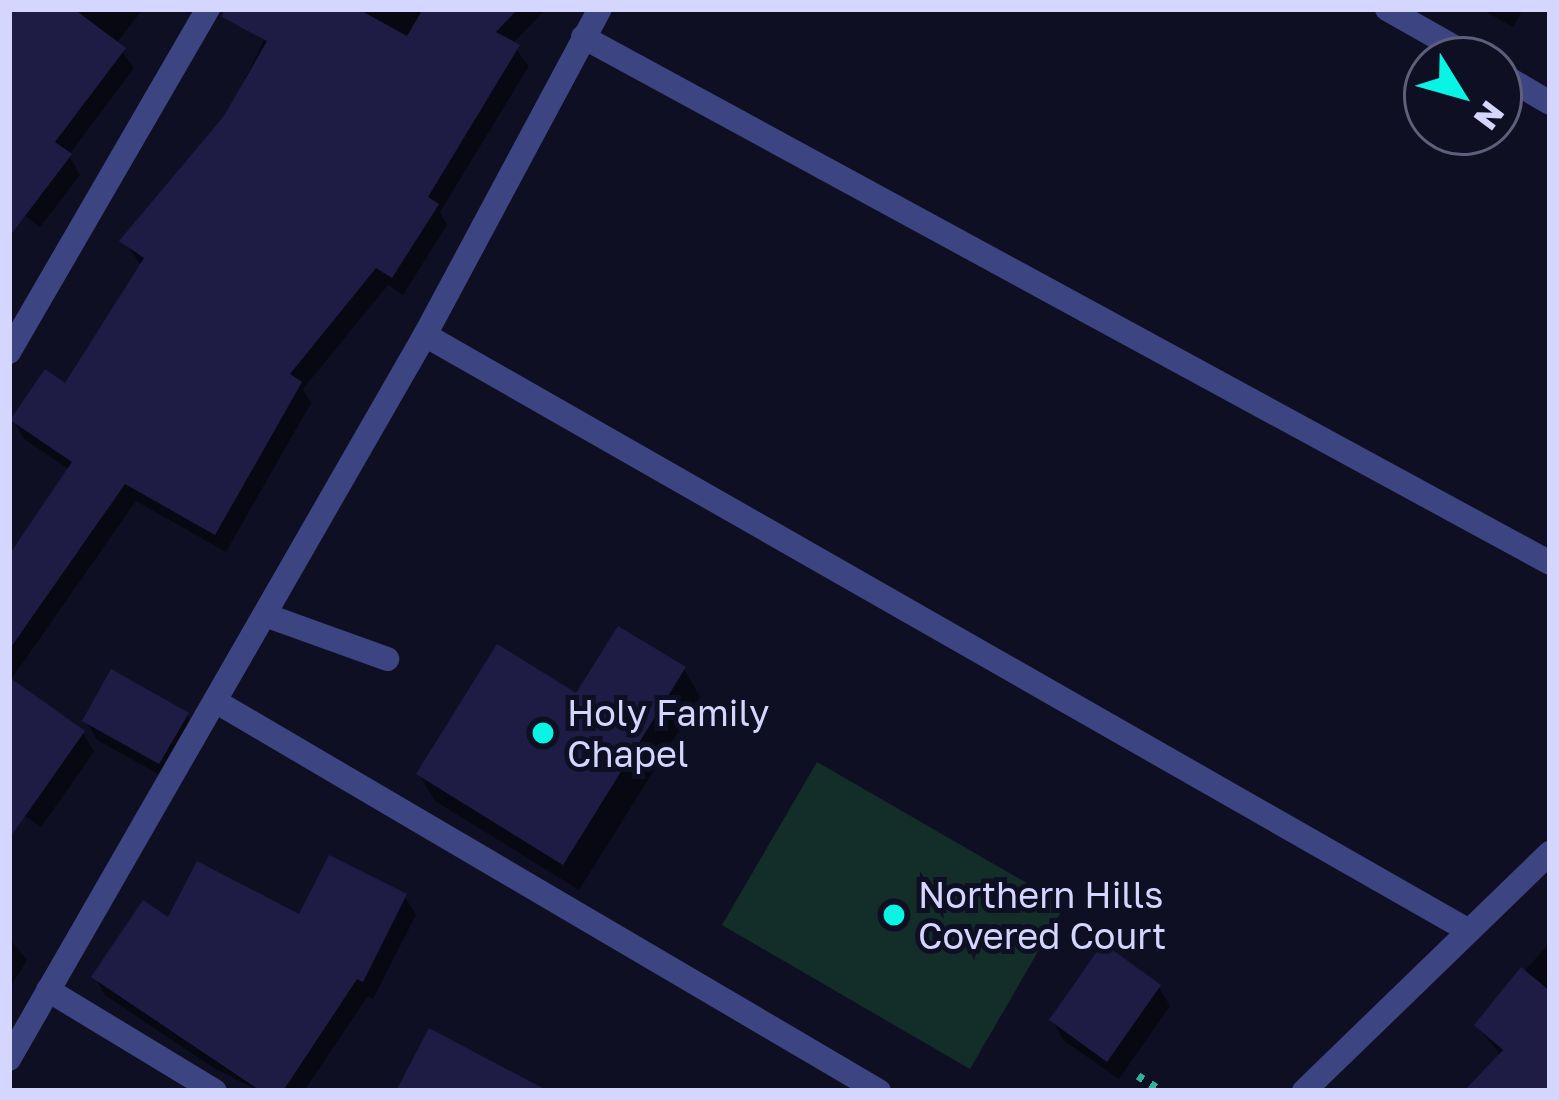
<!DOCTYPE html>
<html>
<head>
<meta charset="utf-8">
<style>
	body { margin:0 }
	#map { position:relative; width:1559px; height:1100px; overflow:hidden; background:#0f0f24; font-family:"Golos Text",sans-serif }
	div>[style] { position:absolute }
	.green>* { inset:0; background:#132e29 }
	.shadow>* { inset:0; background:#0007 }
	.building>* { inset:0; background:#1e1c45 }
	.path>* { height:8px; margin-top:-4px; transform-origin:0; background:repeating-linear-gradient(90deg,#33b296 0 6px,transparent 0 15px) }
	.service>* { height:24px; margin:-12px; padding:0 12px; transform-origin:12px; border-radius:12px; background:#3c4582 }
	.minor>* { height:24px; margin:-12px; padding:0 12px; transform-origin:12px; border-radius:12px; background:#3c4582 }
	.tertiary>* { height:24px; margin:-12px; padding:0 12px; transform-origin:12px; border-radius:12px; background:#3c4582 }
	.dots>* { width:33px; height:33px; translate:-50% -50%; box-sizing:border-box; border:6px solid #0f0f24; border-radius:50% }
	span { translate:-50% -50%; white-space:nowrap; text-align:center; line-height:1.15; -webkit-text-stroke:10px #0f0f24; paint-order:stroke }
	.poi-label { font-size:36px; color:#d4d6fe }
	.left { translate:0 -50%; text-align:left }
	.frame { position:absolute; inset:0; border:12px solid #d4d6fe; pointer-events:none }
	.north { position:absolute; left:1403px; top:36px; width:120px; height:120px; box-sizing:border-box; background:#0f0f24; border:3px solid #5e5f7b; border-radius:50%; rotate:127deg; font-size:33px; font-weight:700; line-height:48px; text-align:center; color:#d4d6fe }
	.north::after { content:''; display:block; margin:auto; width:42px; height:54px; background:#08f5e6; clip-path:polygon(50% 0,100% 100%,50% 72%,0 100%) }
</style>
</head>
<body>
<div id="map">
	<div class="green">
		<i style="clip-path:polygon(817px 762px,1065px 905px,970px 1069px,722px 925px)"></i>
	</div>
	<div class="shadow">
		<i style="clip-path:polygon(9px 9px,143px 9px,116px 44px,134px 68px,69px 155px,80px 175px,40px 227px,9px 204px)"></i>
		<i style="clip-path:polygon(279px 9px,546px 9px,512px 44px,529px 66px,440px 212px,447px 225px,403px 295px,388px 285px,303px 389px,311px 403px,226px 552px,136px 501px,10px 681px,83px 733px,94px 752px,41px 827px,9px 805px,9px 558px,70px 470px,24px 439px,13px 420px,66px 388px,142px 266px,123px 241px,226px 118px)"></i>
		<i style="clip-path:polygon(1481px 9px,1523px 9px,1513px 27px)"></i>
		<i style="clip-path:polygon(684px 669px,700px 697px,579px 890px,435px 801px,419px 774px)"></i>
		<i style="clip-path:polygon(187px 715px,198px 734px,171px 781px,97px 740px,86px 721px)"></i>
		<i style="clip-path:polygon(405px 897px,416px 915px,373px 999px,368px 996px,304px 1091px,259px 1091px,212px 1067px,105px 995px,95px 977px,169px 921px,301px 918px)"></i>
		<i style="clip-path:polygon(9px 938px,27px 960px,9px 989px)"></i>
		<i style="clip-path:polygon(1550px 942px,1550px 1091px,1469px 1091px,1502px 1056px,1477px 1026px)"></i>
		<i style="clip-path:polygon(1159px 987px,1170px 1006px,1119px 1079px,1063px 1040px,1052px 1020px)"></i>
	</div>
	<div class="building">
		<i style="clip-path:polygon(9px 9px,74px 9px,126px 48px,55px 142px,72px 154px,9px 237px)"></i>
		<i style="clip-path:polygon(224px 9px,358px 9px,407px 36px,423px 9px,518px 9px,496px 32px,520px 45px,428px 197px,439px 204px,392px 278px,376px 268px,290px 374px,302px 382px,215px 535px,125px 484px,9px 650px,9px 555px,72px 462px,10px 420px,45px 369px,65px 383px,144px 258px,119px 241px,224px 116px,267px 41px,222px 17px)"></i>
		<i style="clip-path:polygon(618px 626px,686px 667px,563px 865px,416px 774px,497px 644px,576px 693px)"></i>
		<i style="clip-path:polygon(111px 669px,189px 713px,159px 764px,82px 721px)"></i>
		<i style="clip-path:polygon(9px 677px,85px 731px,9px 839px)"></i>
		<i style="clip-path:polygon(329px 855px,407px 894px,363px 982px,357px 979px,283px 1091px,261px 1091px,91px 977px,143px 900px,168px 917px,197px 861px,299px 914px)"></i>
		<i style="clip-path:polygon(1103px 943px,1161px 985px,1107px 1062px,1049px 1020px)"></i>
		<i style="clip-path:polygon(1521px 967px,1550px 991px,1550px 1091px,1464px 1091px,1503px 1050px,1474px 1025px)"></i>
		<i style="clip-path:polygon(429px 1028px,548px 1091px,396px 1091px)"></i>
	</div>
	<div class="path">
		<i style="left:1138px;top:1076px;width:27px;rotate:33deg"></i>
	</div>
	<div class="service">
		<i style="left:265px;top:615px;width:130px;rotate:19.8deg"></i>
	</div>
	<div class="minor">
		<i style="left:1387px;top:9px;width:103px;rotate:29.5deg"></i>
		<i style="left:583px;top:37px;width:1101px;rotate:28.54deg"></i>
		<i style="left:1499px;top:73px;width:59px;rotate:30.5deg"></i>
		<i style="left:425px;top:335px;width:1202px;rotate:29.72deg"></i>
		<i style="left:9px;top:352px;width:397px;rotate:-59.9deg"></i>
		<i style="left:215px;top:701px;width:770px;rotate:30.43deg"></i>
		<i style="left:48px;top:990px;width:195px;rotate:31.2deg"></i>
		<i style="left:1304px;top:1091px;width:342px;rotate:-44.1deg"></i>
	</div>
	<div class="tertiary">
		<i style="left:9px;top:1059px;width:835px;rotate:-60.12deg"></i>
		<i style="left:425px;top:335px;width:370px;rotate:-61.8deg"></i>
	</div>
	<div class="dots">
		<i style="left:543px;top:733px;background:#08f5e6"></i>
		<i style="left:894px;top:915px;background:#08f5e6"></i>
	</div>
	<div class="poi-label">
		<span class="left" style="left:567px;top:733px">Holy Family<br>Chapel</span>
		<span class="left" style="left:918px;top:915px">Northern Hills<br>Covered Court</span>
	</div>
	<div class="frame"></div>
	<div class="north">N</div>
</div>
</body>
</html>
